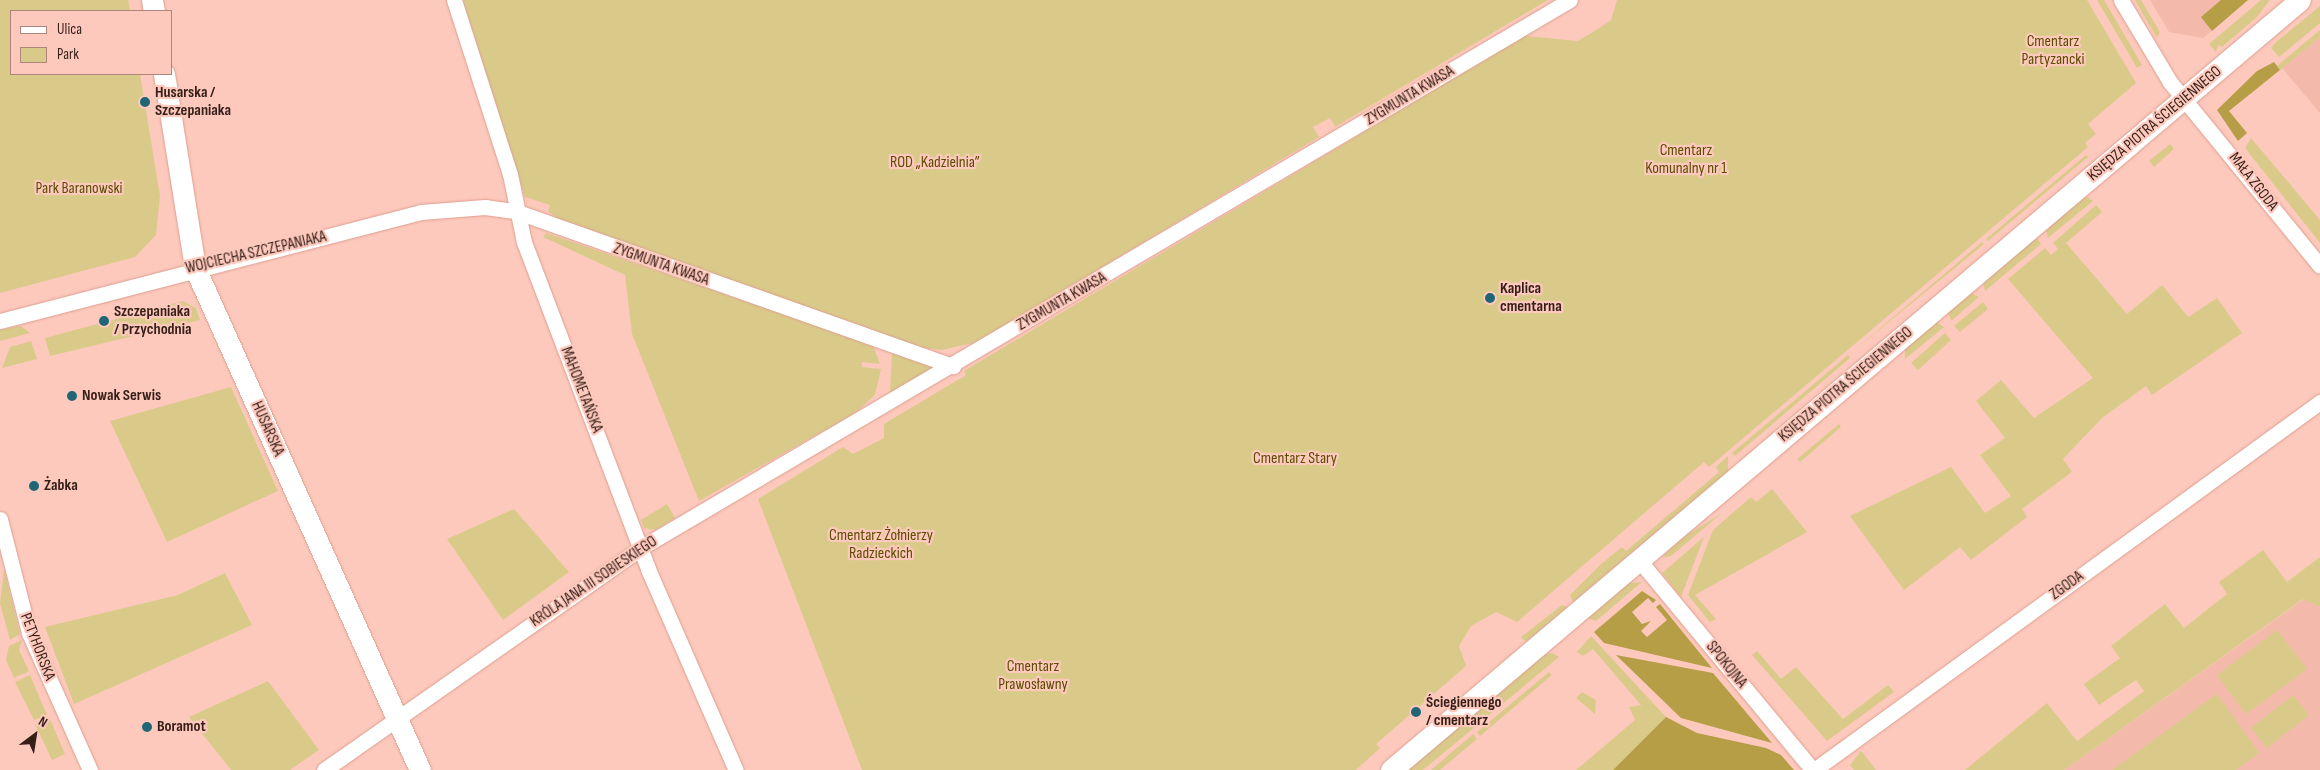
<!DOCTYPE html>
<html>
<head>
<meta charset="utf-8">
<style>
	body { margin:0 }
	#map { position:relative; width:2320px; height:770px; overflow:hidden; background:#fdc9bc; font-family:"Sofia Sans Condensed",sans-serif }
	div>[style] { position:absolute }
	.built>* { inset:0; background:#f3baab }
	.green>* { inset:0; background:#daca8a }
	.forest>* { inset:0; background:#b59e45 }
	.roads { filter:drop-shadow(0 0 1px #dc9e8f) drop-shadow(0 0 1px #dc9e8f) }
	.street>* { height:15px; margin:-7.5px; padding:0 7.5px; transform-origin:7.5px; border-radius:7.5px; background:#fff }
	.secondary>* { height:21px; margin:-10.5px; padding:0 10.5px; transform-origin:10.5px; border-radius:10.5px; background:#fff }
	.dots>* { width:14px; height:14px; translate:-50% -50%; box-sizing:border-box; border:2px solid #fdc9bc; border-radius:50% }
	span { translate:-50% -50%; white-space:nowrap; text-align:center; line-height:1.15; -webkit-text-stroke:4.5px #fdc9bc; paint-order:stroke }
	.park-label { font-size:16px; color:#5c4c02 }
	.poi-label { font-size:16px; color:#361e19; font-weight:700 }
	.left { translate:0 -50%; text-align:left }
	.street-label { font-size:16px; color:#361e19 }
	.legend { position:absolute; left:10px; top:10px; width:162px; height:65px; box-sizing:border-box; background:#fdc9bc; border:1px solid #ad857b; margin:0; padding:6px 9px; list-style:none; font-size:15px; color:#361e19 }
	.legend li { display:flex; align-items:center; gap:10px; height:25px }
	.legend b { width:25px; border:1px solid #ad857b }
	.north { position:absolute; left:10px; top:710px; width:50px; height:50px; -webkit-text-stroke:4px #fdc9bc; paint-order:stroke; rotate:31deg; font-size:14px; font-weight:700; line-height:20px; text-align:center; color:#361e19 }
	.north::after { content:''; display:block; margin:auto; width:18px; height:22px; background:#361e19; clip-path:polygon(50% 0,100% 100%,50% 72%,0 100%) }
</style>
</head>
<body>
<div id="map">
	<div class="built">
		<i style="clip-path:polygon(2150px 0,2248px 0,2203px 38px,2169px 32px)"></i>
		<i style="clip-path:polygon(2320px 37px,2320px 113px,2282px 68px)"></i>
		<i style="clip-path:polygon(2304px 599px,2320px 607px,2320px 770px,2064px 770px)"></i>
	</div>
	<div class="green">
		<i style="clip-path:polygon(0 0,128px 0,130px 11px,11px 11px,11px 74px,140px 74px,160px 196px,156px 235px,135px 257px,0 293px)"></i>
		<i style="clip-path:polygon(463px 0,1548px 0,1335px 127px,1330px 118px,1313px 127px,1319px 137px,977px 342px,942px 350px,921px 348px,568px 227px,548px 211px,550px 205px,525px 197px)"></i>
		<i style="clip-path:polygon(1617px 0,2087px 0,2136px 83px,2088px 124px,2096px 134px,2085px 143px,2088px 147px,1709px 467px,1704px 462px,1517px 622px,1496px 612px,1471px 626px,1459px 646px,1466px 666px,1376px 744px,1380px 748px,1356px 770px,862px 770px,758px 499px,843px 447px,853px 454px,884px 438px,884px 424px,966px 375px,964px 371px,1525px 36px,1578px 41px,1593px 32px,1611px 20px)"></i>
		<i style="clip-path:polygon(2097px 0,2104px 0,2142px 65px,2137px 68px)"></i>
		<i style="clip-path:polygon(2135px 0,2141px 0,2160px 32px,2157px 38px)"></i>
		<i style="clip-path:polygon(2261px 0,2270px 0,2256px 18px,2222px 47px,2218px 45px,2216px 52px,2209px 44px)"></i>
		<i style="clip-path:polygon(2320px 6px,2320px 23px,2279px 57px,2271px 48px,2276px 42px)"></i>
		<i style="clip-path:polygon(2320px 30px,2320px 37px,2280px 70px,2277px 66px)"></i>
		<i style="clip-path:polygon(2251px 138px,2320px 220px,2320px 243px,2245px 148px)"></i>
		<i style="clip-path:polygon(2170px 144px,2174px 149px,2154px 167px,2149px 161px)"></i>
		<i style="clip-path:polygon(2086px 155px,2088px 157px,1988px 241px,1986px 239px)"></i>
		<i style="clip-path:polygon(2085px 196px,2093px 201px,2048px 238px,2046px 228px)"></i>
		<i style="clip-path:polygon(2096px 205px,2102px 212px,2066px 243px,2127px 314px,2162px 285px,2188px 317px,2217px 298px,2242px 333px,2152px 395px,2146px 386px,2102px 418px,2063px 459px,2072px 472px,2022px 509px,2027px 517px,1971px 560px,1960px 547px,1904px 590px,1850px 516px,1951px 467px,1985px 513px,2011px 496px,1980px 455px,2005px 438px,1976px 401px,2001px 380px,2034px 418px,2093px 378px,2008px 279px,2045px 248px,2051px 255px,2058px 249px,2053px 243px)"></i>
		<i style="clip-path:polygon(546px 233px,873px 345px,880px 364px,862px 362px,862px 367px,881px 369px,875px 395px,855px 413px,699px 501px,632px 334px,625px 275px,543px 237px)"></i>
		<i style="clip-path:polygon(2036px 237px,2041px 244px,1985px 291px,1983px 282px)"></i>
		<i style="clip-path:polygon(1982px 242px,1984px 244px,1851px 353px)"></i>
		<i style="clip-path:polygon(1971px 293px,1979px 297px,1951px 321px,1948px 311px)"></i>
		<i style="clip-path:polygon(183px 301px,196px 308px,200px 320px,50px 356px,45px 338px)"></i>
		<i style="clip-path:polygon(1983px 302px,1988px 309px,1960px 332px,1954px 326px)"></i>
		<i style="clip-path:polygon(1936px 322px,1944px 327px,1905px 359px,1905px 348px)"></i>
		<i style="clip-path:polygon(21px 326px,30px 333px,0 341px,0 330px)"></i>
		<i style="clip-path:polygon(1945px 333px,1951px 340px,1918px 370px,1911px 363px)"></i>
		<i style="clip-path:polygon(31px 341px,37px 359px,2px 368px,10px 347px)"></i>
		<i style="clip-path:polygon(892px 351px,930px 363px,933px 369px,890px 393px)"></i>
		<i style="clip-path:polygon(1848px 355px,1850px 358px,1735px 456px,1732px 453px)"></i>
		<i style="clip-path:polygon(231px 387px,278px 491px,167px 542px,110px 421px)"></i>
		<i style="clip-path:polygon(1839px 424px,1841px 427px,1800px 462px,1797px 459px)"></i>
		<i style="clip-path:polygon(1728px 456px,1728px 472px,1573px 602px,1570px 595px,1600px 565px,1622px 547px,1626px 551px,1719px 472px,1716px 467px)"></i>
		<i style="clip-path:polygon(1772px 489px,1807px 532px,1695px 595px,1716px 619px,1710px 622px,1688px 595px,1713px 530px,1751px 497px,1756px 502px)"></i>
		<i style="clip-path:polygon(667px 504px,675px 518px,655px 530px,644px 528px,641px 520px)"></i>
		<i style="clip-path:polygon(514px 509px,569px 572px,503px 620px,447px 539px)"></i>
		<i style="clip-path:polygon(1722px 513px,1671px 556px,1662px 558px,1679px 540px)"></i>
		<i style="clip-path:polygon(1704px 537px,1681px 597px,1662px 573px)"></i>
		<i style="clip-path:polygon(2263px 550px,2287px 582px,2320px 557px,2320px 607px,2303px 599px,2064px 770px,1965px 770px,2047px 703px,2077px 741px,2144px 691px,2136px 680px,2099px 705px,2084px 684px,2120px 658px,2111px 646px,2165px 604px,2184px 628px,2227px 594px,2219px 582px)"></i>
		<i style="clip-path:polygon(4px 570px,20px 634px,10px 640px,0 603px)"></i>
		<i style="clip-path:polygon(225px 573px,252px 625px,74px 704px,45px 627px,178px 595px)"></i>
		<i style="clip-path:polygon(1642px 582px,1596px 621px,1587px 618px,1629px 583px)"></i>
		<i style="clip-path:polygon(1562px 605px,1567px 607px,1526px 642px,1521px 637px)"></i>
		<i style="clip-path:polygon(2277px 630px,2307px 669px,2246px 714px,2217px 675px)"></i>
		<i style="clip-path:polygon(1591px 636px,1666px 717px,1613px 770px,1576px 770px,1635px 720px,1629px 707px,1641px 705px,1593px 649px,1583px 656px,1577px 652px)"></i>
		<i style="clip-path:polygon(22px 640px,19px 650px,29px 671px,14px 678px,6px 660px,9px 646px)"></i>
		<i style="clip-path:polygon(1757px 651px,1781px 679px,1796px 667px,1843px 719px,1888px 685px,1894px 692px,1827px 741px,1752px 655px)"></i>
		<i style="clip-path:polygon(1552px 653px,1559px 657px,1423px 770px,1408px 770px,1541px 656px)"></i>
		<i style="clip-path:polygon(1549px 672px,1552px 675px,1480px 736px,1477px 732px)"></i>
		<i style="clip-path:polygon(30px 675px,47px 715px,34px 720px,15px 682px)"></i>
		<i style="clip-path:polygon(268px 681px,319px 750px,290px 770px,231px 770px,189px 717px)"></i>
		<i style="clip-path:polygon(1582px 692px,1596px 700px,1595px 714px,1576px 698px)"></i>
		<i style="clip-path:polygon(2217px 694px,2259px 753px,2236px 770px,2112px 770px)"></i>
		<i style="clip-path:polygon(2293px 695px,2309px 715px,2267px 748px,2251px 728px)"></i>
		<i style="clip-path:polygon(49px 717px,65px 754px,52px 760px,35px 724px)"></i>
		<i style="clip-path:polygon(1473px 734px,1477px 739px,1440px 770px,1431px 770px)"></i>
		<i style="clip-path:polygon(1861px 751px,1863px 753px,1876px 770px,1854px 770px,1850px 765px)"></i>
	</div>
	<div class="forest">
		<i style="clip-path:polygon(2221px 0,2248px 0,2212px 31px,2201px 17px)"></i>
		<i style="clip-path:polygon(2274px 62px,2280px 70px,2229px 111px,2247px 133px,2238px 141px,2217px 110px,2257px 71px)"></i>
		<i style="clip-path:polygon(1642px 591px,1656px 600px,1653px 603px,1648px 598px,1632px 612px,1642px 624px,1651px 621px,1641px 631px,1647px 637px,1667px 620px,1656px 607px,1660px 604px,1712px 668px,1604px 643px,1594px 632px)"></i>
		<i style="clip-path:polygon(1616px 655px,1713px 673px,1772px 743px,1681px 718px)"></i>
		<i style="clip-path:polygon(1666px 717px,1697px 733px,1766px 748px,1781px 755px,1794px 770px,1613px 770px)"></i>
	</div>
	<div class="roads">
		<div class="street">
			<i style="left:454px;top:0;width:183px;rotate:72.2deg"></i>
			<i style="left:510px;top:174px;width:69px;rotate:78.4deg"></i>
			<i style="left:524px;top:242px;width:350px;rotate:69.2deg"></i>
			<i style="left:648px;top:569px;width:219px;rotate:66.4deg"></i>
			<i style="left:2121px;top:0;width:96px;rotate:59.1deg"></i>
			<i style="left:2170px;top:82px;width:237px;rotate:50.8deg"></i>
			<i style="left:0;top:321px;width:435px;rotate:-14.5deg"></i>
			<i style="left:421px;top:212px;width:64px;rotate:-4.5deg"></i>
			<i style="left:485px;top:207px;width:30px;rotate:8deg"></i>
			<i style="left:515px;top:211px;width:465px;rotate:19.5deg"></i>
			<i style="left:0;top:519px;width:118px;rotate:75.7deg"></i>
			<i style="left:29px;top:633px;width:150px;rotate:66deg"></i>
			<i style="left:1639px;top:560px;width:273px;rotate:50.4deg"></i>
			<i style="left:324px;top:770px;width:388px;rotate:-35deg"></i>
			<i style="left:642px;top:547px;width:1077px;rotate:-30.52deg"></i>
			<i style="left:1814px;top:770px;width:626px;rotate:-36.03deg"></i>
		</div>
		<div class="secondary">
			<i style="left:152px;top:0;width:11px;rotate:80deg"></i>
			<i style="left:164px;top:74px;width:196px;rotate:80.9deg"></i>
			<i style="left:195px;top:268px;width:550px;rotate:65.86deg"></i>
			<i style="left:1391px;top:770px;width:1191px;rotate:-40.27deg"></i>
		</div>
	</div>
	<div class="dots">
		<i style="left:145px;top:102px;background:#206676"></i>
		<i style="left:1490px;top:298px;background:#206676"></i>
		<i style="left:104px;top:321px;background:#206676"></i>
		<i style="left:72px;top:396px;background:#206676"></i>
		<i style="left:34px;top:486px;background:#206676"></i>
		<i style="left:1416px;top:712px;background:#206676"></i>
		<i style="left:147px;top:727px;background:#206676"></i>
	</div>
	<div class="park-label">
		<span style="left:2053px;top:51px">Cmentarz<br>Partyzancki</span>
		<span style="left:1686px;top:160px">Cmentarz<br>Komunalny nr 1</span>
		<span style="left:935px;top:163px">ROD „Kadzielnia”</span>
		<span style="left:79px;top:189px">Park Baranowski</span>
		<span style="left:1295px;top:459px">Cmentarz Stary</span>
		<span style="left:881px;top:545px">Cmentarz Żołnierzy<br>Radzieckich</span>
		<span style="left:1033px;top:676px">Cmentarz<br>Prawosławny</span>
	</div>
	<div class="poi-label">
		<span class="left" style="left:155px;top:102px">Husarska /<br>Szczepaniaka</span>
		<span class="left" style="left:1500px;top:298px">Kaplica<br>cmentarna</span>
		<span class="left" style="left:114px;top:321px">Szczepaniaka<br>/ Przychodnia</span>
		<span class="left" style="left:82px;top:396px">Nowak Serwis</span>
		<span class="left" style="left:44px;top:486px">Żabka</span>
		<span class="left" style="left:1426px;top:712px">Ściegiennego<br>/ cmentarz</span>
		<span class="left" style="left:157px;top:727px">Boramot</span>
	</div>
	<div class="street-label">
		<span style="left:1410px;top:96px;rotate:-31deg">ZYGMUNTA KWASA</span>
		<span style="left:2155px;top:124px;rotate:-40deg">KSIĘDZA PIOTRA ŚCIEGIENNEGO</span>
		<span style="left:2253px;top:182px;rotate:52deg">MAŁA ZGODA</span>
		<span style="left:256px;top:253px;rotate:-13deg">WOJCIECHA SZCZEPANIAKA</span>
		<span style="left:661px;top:265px;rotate:19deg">ZYGMUNTA KWASA</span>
		<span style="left:1062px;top:302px;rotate:-30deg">ZYGMUNTA KWASA</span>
		<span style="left:1846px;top:385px;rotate:-40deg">KSIĘDZA PIOTRA ŚCIEGIENNEGO</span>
		<span style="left:581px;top:390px;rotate:69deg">MAHOMETAŃSKA</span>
		<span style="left:267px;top:429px;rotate:66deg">HUSARSKA</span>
		<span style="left:594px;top:582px;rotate:-34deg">KRÓLA JANA III SOBIESKIEGO</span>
		<span style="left:2067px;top:586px;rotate:-36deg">ZGODA</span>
		<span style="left:37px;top:647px;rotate:69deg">PETYHORSKA</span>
		<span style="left:1726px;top:665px;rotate:51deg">SPOKOJNA</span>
	</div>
	<ul class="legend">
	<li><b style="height:6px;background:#fff"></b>Ulica</li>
	<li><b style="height:14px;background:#daca8a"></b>Park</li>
	</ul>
	<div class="north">N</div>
</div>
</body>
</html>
